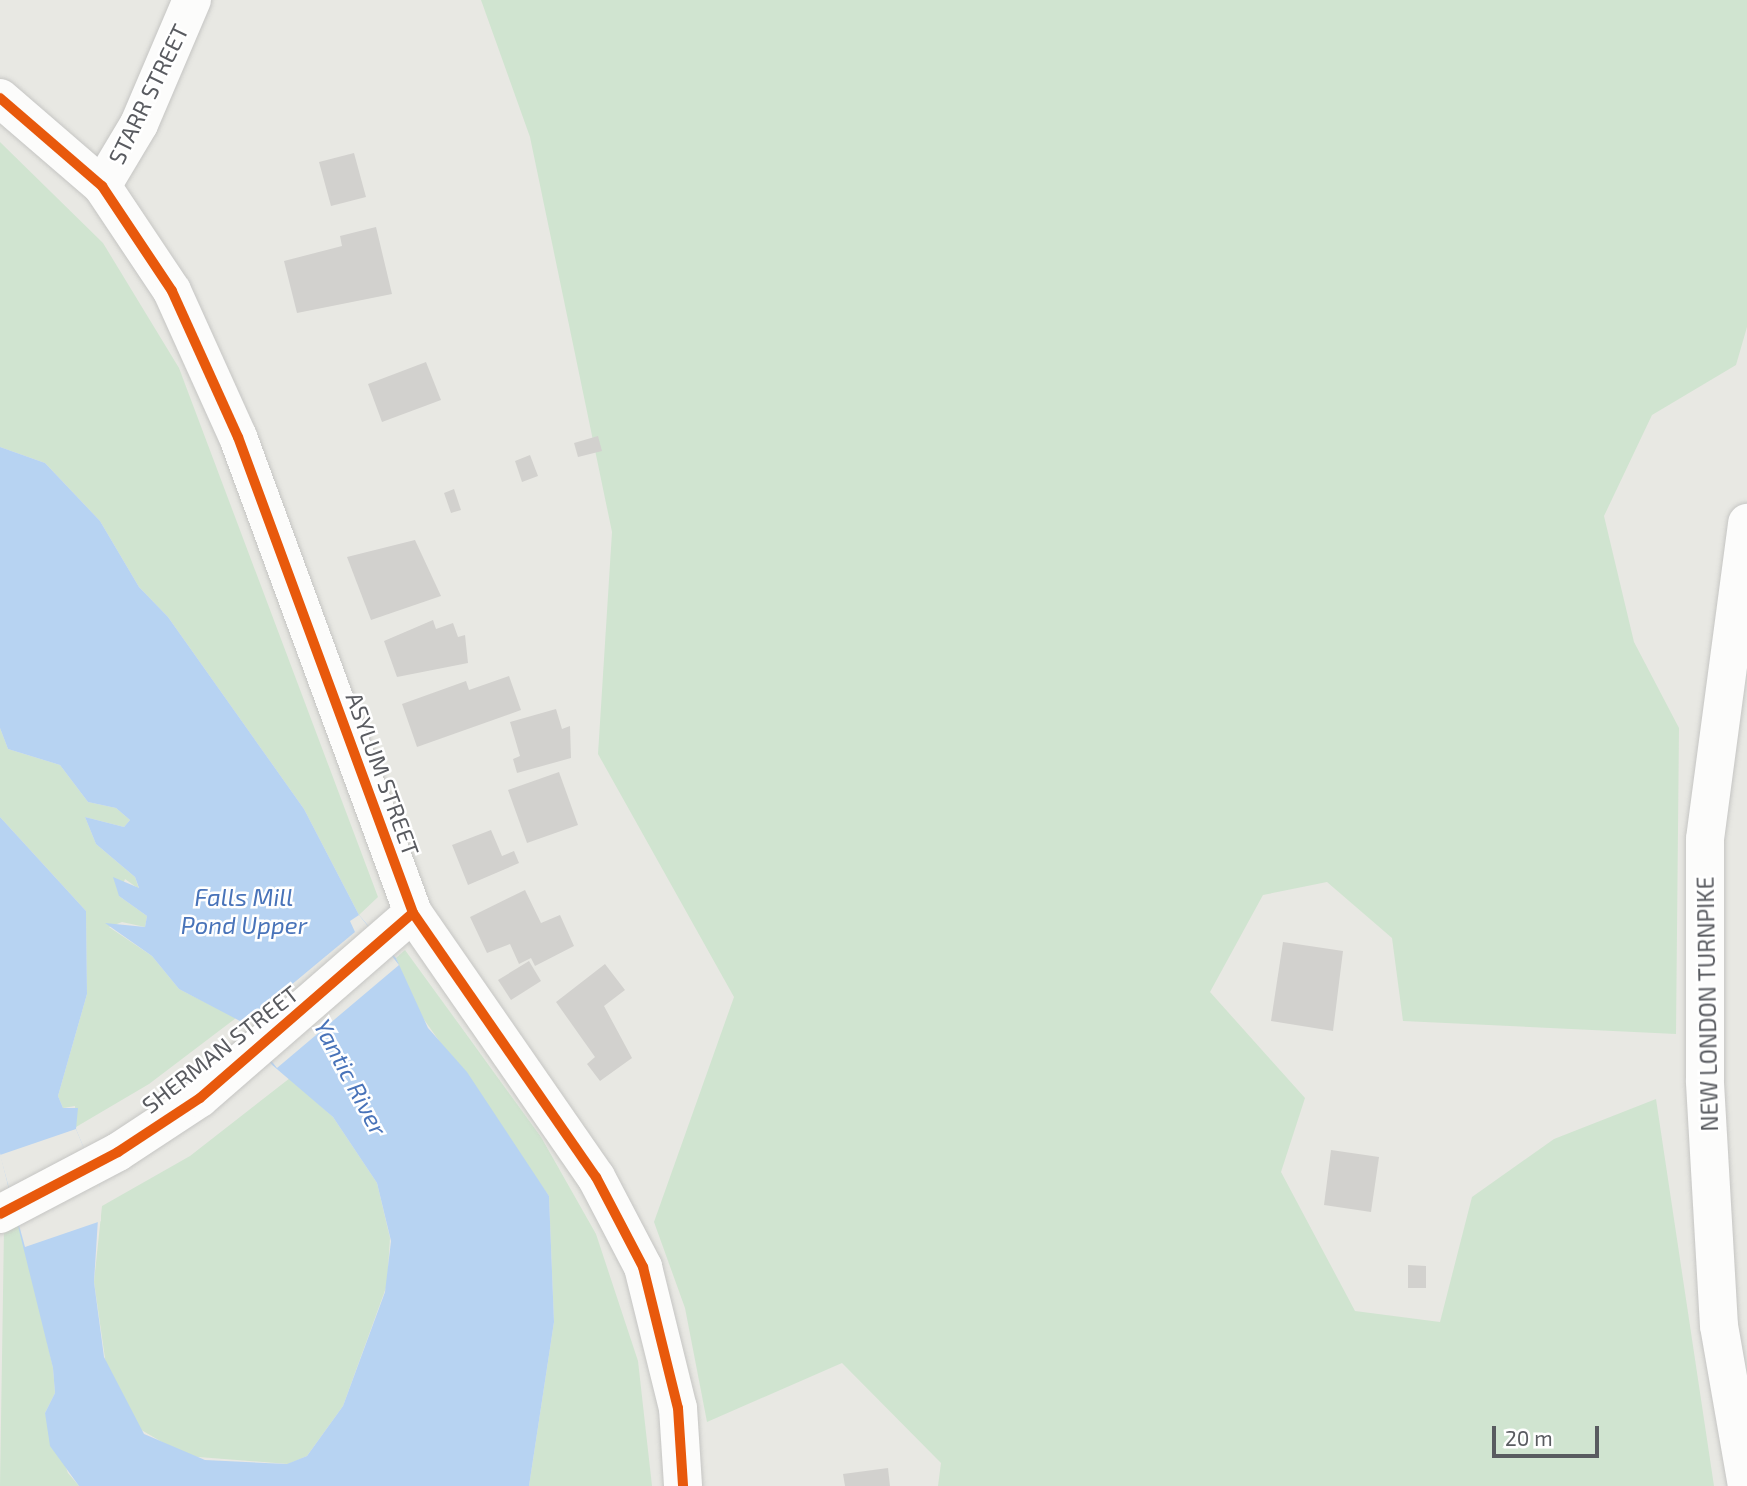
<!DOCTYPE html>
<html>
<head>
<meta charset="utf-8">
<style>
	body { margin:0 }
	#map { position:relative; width:1747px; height:1486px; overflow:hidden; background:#e8e8e3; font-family:"Exo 2",sans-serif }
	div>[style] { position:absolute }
	.green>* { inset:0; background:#d0e4d0 }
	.water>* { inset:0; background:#b7d3f2 }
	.pier>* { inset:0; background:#e8e8e3 }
	.building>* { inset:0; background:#d2d1ce }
	.roads { filter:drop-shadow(0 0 2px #c5c5c3) drop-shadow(0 0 2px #c5c5c3) }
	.minor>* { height:38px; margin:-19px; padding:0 19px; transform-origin:19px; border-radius:19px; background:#fcfcfb }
	.tertiary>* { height:38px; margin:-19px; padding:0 19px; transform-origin:19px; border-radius:19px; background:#fcfcfb }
	.secondary>* { height:38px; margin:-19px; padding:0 19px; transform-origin:19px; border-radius:19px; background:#fcfcfb }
	.cycleway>* { height:10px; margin:-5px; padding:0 5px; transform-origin:5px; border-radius:5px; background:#e8590c }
	span { translate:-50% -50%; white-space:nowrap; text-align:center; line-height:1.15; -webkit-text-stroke:5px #fff; paint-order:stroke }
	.street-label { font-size:23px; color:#595b60 }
	.water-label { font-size:24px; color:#4873b9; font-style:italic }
	.scale { position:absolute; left:1492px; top:1426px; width:107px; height:32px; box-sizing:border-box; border:4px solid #595b60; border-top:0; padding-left:9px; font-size:21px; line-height:24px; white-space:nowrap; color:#595b60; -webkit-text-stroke:5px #fff; paint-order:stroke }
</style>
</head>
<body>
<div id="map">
	<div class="green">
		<i style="clip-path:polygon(481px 0,1747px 0,1747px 327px,1736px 365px,1652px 415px,1604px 516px,1634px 642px,1679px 728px,1676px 1034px,1403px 1021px,1392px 938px,1327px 882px,1263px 895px,1210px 992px,1305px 1098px,1281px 1172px,1355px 1311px,1440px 1322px,1472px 1197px,1554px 1139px,1656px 1099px,1714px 1486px,938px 1486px,941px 1463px,842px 1363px,707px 1422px,685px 1308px,654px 1222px,734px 997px,598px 754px,612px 532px,530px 137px)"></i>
		<i style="clip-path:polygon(0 142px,103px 243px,179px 368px,378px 897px,359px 915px,304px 809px,168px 617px,139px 587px,100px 521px,45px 463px,0 447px)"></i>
		<i style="clip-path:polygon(0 728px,8px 749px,60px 765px,88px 802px,116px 808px,130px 820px,124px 827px,85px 817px,96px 844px,135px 877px,139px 889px,125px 879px,119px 896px,147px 916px,145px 927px,122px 922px,109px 927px,152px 956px,179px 989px,236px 1018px,149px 1084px,76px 1127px,75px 1106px,63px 1108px,58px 1096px,87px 994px,86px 911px,0 817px)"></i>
		<i style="clip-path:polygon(405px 950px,541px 1137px,596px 1234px,638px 1361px,652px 1486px,529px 1486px,554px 1322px,549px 1196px,418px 1011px,396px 958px)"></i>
		<i style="clip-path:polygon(290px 1078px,333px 1117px,377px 1183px,390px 1238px,387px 1285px,343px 1406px,307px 1456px,288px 1464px,186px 1456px,138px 1428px,106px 1365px,94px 1282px,102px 1206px,190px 1156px)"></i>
		<i style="clip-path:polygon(20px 1221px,53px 1368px,55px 1393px,45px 1413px,68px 1473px,79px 1486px,0 1486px,4px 1229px)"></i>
	</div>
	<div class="water">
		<i style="clip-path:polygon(0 447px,45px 463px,100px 521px,139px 587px,168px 617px,304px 809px,359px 915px,396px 958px,428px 1028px,467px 1072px,549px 1196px,554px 1322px,529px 1486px,79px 1486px,50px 1446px,45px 1413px,55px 1393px,53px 1368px,0 1153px,0 817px,86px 911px,87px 994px,58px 1096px,63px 1108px,78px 1108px,76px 1129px,100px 1187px,94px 1282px,104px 1357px,144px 1434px,205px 1460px,287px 1464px,307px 1456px,343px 1406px,385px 1292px,391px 1241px,377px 1183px,333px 1117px,271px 1064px,240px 1021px,179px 989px,152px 956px,105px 923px,145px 927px,147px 916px,119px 896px,113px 877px,139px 888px,135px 877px,96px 844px,85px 817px,124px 827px,130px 820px,116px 808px,88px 802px,60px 765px,8px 749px,0 728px)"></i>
	</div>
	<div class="pier">
		<i style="clip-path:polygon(359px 915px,399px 965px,277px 1068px,243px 1025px,355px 932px,350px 921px)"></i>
		<i style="clip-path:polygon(76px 1129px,100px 1187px,101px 1221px,25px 1247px,0 1155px)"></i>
	</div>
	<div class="building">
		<i style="clip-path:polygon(354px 153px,366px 197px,331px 206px,319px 162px)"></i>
		<i style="clip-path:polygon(376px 227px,392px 294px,297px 313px,284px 261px,342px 246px,340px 236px)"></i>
		<i style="clip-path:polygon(426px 362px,441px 400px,382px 422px,368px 384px)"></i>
		<i style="clip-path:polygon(598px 436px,602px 451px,578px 457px,574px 443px)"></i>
		<i style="clip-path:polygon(530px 455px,538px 476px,522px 482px,515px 461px)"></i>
		<i style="clip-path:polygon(454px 489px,461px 510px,451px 513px,444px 493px)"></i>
		<i style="clip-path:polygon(415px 540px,441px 596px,371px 620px,347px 557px)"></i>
		<i style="clip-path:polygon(433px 620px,436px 629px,453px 623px,458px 637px,465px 635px,468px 663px,397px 677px,384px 641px)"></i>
		<i style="clip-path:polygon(509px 676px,521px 710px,417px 747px,402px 704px,466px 681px,469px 690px)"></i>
		<i style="clip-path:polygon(556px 709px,562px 729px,570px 726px,571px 758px,517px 773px,513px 759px,520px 756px,510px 722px)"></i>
		<i style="clip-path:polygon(559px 772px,578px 825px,527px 843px,508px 790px)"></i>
		<i style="clip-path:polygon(491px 830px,502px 856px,514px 851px,519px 863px,468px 885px,452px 845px)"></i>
		<i style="clip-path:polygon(525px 890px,541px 923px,560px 915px,574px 946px,535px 966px,531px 958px,519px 964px,510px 944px,487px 953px,470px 917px)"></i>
		<i style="clip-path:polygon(1283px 942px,1343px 951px,1333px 1031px,1271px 1021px)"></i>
		<i style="clip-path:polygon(529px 961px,541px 981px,511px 1000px,498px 980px)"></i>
		<i style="clip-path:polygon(605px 964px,625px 990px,604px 1006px,632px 1058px,600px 1081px,587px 1064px,595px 1057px,556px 1002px)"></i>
		<i style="clip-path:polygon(1331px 1150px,1379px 1157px,1371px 1212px,1324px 1205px)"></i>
		<i style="clip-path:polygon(1408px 1265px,1426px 1266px,1426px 1288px,1408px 1288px)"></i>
		<i style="clip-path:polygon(888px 1468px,890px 1486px,845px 1486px,843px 1474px)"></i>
	</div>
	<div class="roads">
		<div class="minor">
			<i style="left:102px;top:186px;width:72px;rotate:-59.2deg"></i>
			<i style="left:139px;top:124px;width:135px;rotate:-66.9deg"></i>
		</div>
		<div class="tertiary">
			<i style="left:0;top:98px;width:135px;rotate:40.8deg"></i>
			<i style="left:102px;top:186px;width:126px;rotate:56.3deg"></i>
			<i style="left:172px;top:291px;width:160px;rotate:65.7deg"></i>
			<i style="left:238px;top:437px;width:507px;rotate:69.81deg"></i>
			<i style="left:413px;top:913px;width:321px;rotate:55.3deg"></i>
			<i style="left:596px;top:1177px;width:102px;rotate:62.4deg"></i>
			<i style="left:643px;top:1267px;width:145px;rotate:76.1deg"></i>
			<i style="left:678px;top:1408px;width:78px;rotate:86.3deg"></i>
			<i style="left:0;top:1214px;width:133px;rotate:-27.7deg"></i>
			<i style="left:118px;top:1152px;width:98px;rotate:-33.4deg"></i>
			<i style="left:200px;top:1098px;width:282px;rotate:-41deg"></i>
		</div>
		<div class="secondary">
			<i style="left:1747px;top:1486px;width:162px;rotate:-99.9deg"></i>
			<i style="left:1719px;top:1326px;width:246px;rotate:-93.3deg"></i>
			<i style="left:1705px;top:1080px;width:241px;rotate:-90deg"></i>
			<i style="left:1705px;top:839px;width:319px;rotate:-82.4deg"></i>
		</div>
	</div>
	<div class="cycleway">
		<i style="left:0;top:98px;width:135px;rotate:40.8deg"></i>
		<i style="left:102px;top:186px;width:126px;rotate:56.3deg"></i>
		<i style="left:172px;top:291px;width:160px;rotate:65.7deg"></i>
		<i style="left:238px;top:437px;width:507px;rotate:69.81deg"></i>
		<i style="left:413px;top:913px;width:321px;rotate:55.3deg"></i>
		<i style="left:596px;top:1177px;width:102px;rotate:62.4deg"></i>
		<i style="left:643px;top:1267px;width:145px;rotate:76.1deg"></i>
		<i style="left:678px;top:1408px;width:78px;rotate:86.3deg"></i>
		<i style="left:0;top:1214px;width:133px;rotate:-27.7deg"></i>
		<i style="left:118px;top:1152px;width:98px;rotate:-33.4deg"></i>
		<i style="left:200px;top:1098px;width:282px;rotate:-41deg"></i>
	</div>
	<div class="street-label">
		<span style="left:148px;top:94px;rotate:-64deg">STARR STREET</span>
		<span style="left:383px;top:774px;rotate:70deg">ASYLUM STREET</span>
		<span style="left:1707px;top:1004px;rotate:-91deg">NEW LONDON TURNPIKE</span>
		<span style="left:220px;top:1049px;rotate:-38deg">SHERMAN STREET</span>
	</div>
	<div class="water-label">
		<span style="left:244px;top:911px">Falls Mill<br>Pond Upper</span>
		<span style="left:351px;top:1077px;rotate:62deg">Yantic River</span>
	</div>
	<div class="scale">20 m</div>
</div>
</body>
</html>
